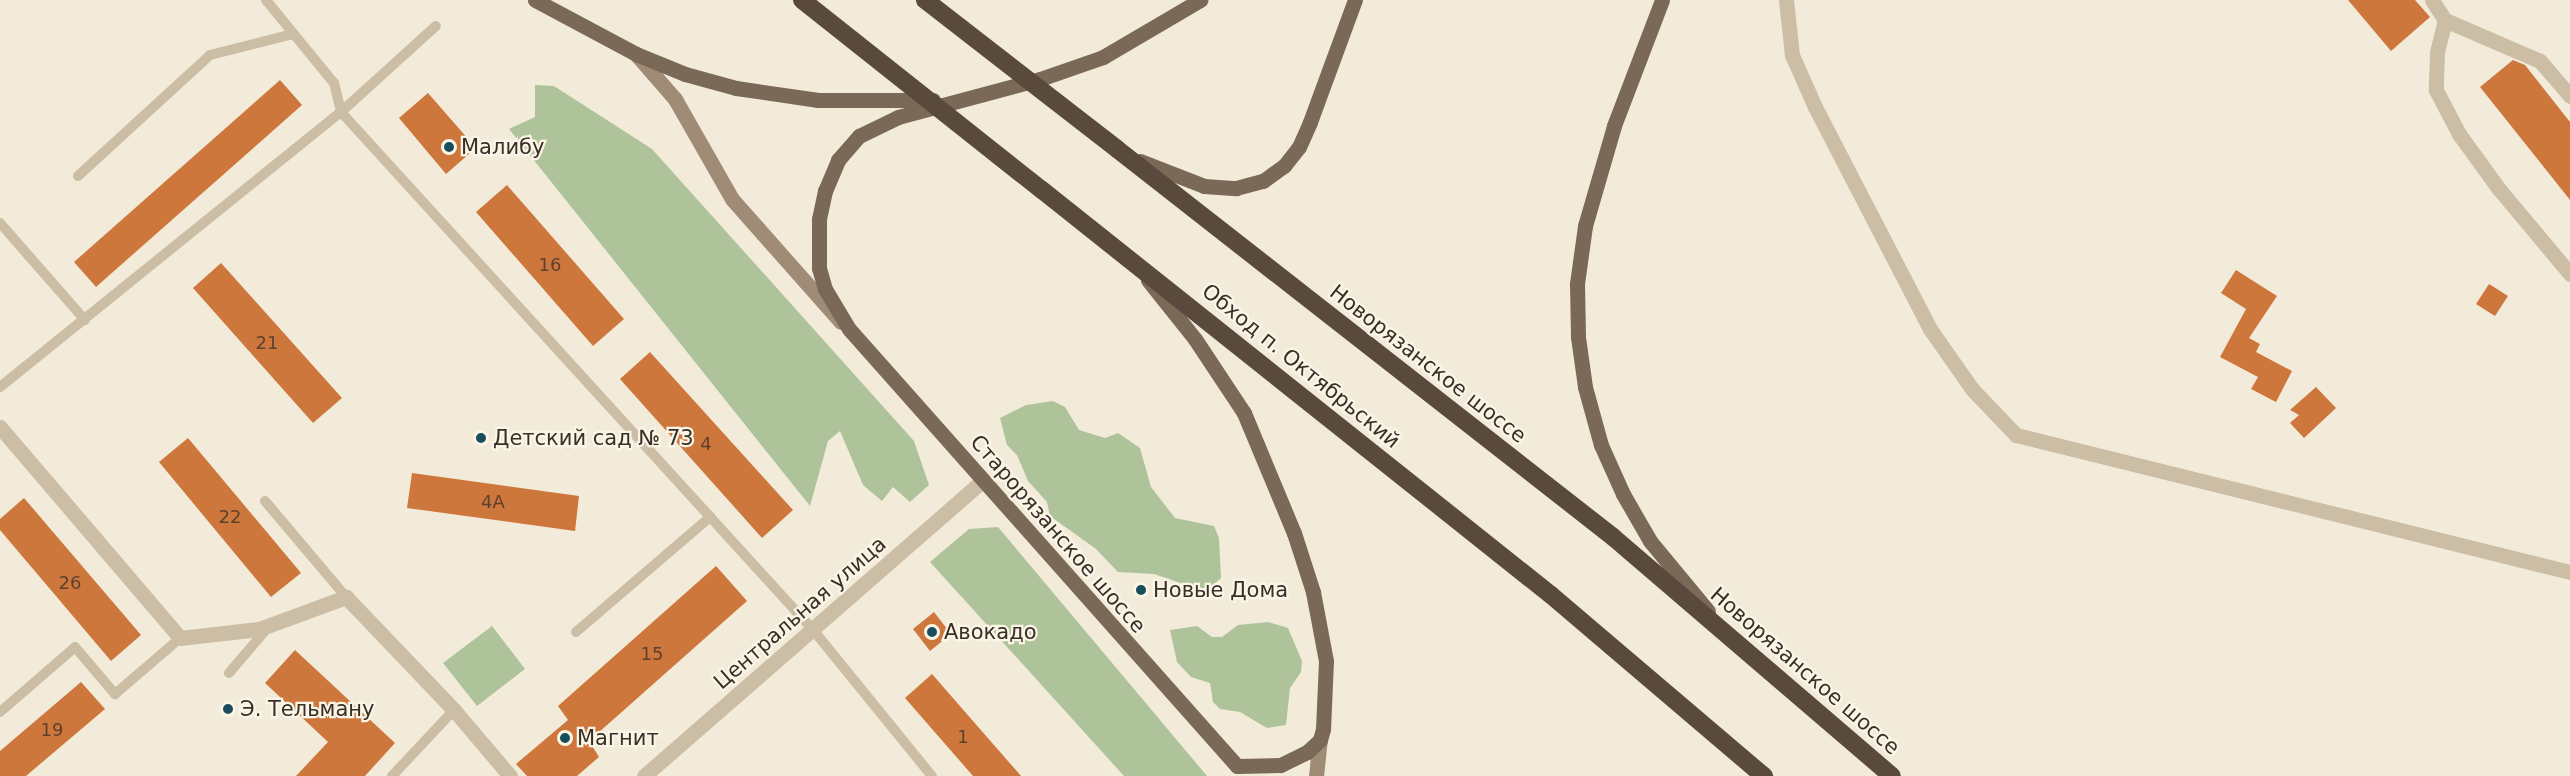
<!DOCTYPE html>
<html>
<head>
<meta charset="utf-8">
<style>
	body { margin:0 }
	#map { position:relative; width:2570px; height:776px; overflow:hidden; background:#f3ebda; font-family:"DejaVu Sans",sans-serif }
	div>[style] { position:absolute }
	.green>* { inset:0; background:#aec399 }
	.building>* { inset:0; background:#ce773d }
	.lane>* { height:10px; margin:-5px; padding:0 5px; transform-origin:5px; border-radius:5px; background:#ccbda5 }
	.street>* { height:15px; margin:-7.5px; padding:0 7.5px; transform-origin:7.5px; border-radius:7.5px; background:#ccbda5 }
	.secondary>* { height:15px; margin:-7.5px; padding:0 7.5px; transform-origin:7.5px; border-radius:7.5px; background:#a08c76 }
	.primary>* { height:15px; margin:-7.5px; padding:0 7.5px; transform-origin:7.5px; border-radius:7.5px; background:#7b6957 }
	.highway>* { height:18px; margin:-9px; padding:0 9px; transform-origin:9px; border-radius:9px; background:#594a3d }
	.highway-bridge>* { height:18px; margin:-9px; padding:0 9px; transform-origin:9px; border-radius:9px; background:#594a3d }
	.dots>* { width:16px; height:16px; translate:-50% -50%; box-sizing:border-box; border:3px solid #fbf5e7; border-radius:50% }
	span { translate:-50% -50%; white-space:nowrap; text-align:center; line-height:1.15; -webkit-text-stroke:4.5px #fbf5e7; paint-order:stroke }
	.number-label { font-size:18px; color:#5e412c }
	.number-label span { -webkit-text-stroke-width:0 }
	.poi-label { font-size:21px; color:#382f27 }
	.left { translate:0 -50%; text-align:left }
	.street-label { font-size:21px; color:#382f27 }
</style>
</head>
<body>
<div id="map">
	<div class="green">
		<i style="clip-path:polygon(535px 85px,554px 86px,652px 149px,914px 441px,929px 485px,910px 502px,893px 487px,882px 501px,863px 485px,840px 431px,828px 441px,810px 506px,509px 129px,535px 117px)"></i>
		<i style="clip-path:polygon(1053px 401px,1065px 407px,1079px 430px,1105px 438px,1118px 433px,1140px 448px,1151px 487px,1175px 518px,1214px 526px,1219px 538px,1221px 578px,1211px 587px,1198px 589px,1154px 574px,1118px 572px,1096px 549px,1050px 516px,1047px 502px,1028px 481px,1017px 455px,1007px 445px,1000px 418px,1026px 405px)"></i>
		<i style="clip-path:polygon(998px 527px,1207px 776px,1124px 776px,930px 562px,969px 529px)"></i>
		<i style="clip-path:polygon(1268px 622px,1288px 628px,1302px 661px,1301px 672px,1290px 688px,1286px 725px,1267px 728px,1240px 712px,1220px 709px,1213px 702px,1210px 683px,1191px 677px,1177px 662px,1170px 630px,1197px 626px,1212px 637px,1222px 637px,1238px 625px)"></i>
		<i style="clip-path:polygon(492px 626px,525px 669px,477px 706px,443px 663px)"></i>
	</div>
	<div class="building">
		<i style="clip-path:polygon(2348px 0,2415px 0,2430px 17px,2391px 51px)"></i>
		<i style="clip-path:polygon(2513px 60px,2525px 65px,2570px 122px,2570px 200px,2480px 87px)"></i>
		<i style="clip-path:polygon(280px 80px,302px 105px,96px 287px,74px 262px)"></i>
		<i style="clip-path:polygon(428px 93px,476px 148px,446px 174px,399px 118px)"></i>
		<i style="clip-path:polygon(507px 185px,624px 319px,593px 346px,476px 212px)"></i>
		<i style="clip-path:polygon(221px 263px,342px 398px,313px 423px,193px 288px)"></i>
		<i style="clip-path:polygon(2236px 270px,2277px 296px,2249px 338px,2260px 344px,2256px 352px,2292px 371px,2276px 402px,2251px 389px,2258px 377px,2220px 357px,2246px 309px,2221px 293px)"></i>
		<i style="clip-path:polygon(2489px 284px,2508px 296px,2495px 316px,2476px 304px)"></i>
		<i style="clip-path:polygon(650px 352px,793px 510px,762px 538px,620px 379px)"></i>
		<i style="clip-path:polygon(2316px 387px,2336px 408px,2304px 438px,2290px 423px,2299px 415px,2290px 410px)"></i>
		<i style="clip-path:polygon(188px 438px,301px 573px,271px 597px,159px 462px)"></i>
		<i style="clip-path:polygon(412px 473px,579px 496px,575px 531px,407px 508px)"></i>
		<i style="clip-path:polygon(24px 498px,141px 635px,111px 661px,0 530px,0 519px)"></i>
		<i style="clip-path:polygon(716px 566px,747px 601px,589px 741px,599px 757px,577px 776px,527px 776px,516px 764px,568px 720px,558px 706px)"></i>
		<i style="clip-path:polygon(934px 612px,951px 634px,930px 651px,913px 629px)"></i>
		<i style="clip-path:polygon(295px 650px,395px 743px,365px 776px,296px 776px,328px 742px,265px 683px)"></i>
		<i style="clip-path:polygon(932px 674px,1021px 776px,973px 776px,905px 698px)"></i>
		<i style="clip-path:polygon(81px 682px,105px 709px,26px 776px,0 776px,0 751px)"></i>
	</div>
	<div class="lane">
		<i style="left:266px;top:0;width:107px;rotate:50.7deg"></i>
		<i style="left:334px;top:83px;width:30px;rotate:76deg"></i>
		<i style="left:341px;top:112px;width:702px;rotate:47.65deg"></i>
		<i style="left:814px;top:631px;width:187px;rotate:50.9deg"></i>
		<i style="left:78px;top:176px;width:179px;rotate:-42.5deg"></i>
		<i style="left:210px;top:55px;width:86px;rotate:-14.2deg"></i>
		<i style="left:0;top:223px;width:129px;rotate:48.8deg"></i>
		<i style="left:0;top:387px;width:438px;rotate:-38.9deg"></i>
		<i style="left:341px;top:112px;width:128px;rotate:-42.2deg"></i>
		<i style="left:265px;top:501px;width:126px;rotate:49.8deg"></i>
		<i style="left:576px;top:632px;width:177px;rotate:-40.6deg"></i>
		<i style="left:229px;top:673px;width:63px;rotate:-49.5deg"></i>
		<i style="left:0;top:712px;width:99px;rotate:-40.9deg"></i>
		<i style="left:75px;top:647px;width:62px;rotate:49.6deg"></i>
		<i style="left:115px;top:694px;width:86px;rotate:-40.7deg"></i>
		<i style="left:392px;top:776px;width:91px;rotate:-46.8deg"></i>
	</div>
	<div class="street">
		<i style="left:1786px;top:0;width:55px;rotate:83.8deg"></i>
		<i style="left:1792px;top:55px;width:57px;rotate:66.1deg"></i>
		<i style="left:1815px;top:107px;width:250px;rotate:62.6deg"></i>
		<i style="left:1930px;top:329px;width:73px;rotate:55deg"></i>
		<i style="left:1972px;top:389px;width:64px;rotate:46.3deg"></i>
		<i style="left:2016px;top:435px;width:571px;rotate:13.89deg"></i>
		<i style="left:2432px;top:0;width:24px;rotate:57deg"></i>
		<i style="left:2445px;top:20px;width:34px;rotate:104deg"></i>
		<i style="left:2437px;top:53px;width:37px;rotate:92deg"></i>
		<i style="left:2436px;top:90px;width:50px;rotate:62.4deg"></i>
		<i style="left:2459px;top:134px;width:68px;rotate:54deg"></i>
		<i style="left:2499px;top:189px;width:111px;rotate:50.1deg"></i>
		<i style="left:2445px;top:20px;width:103px;rotate:23.3deg"></i>
		<i style="left:2540px;top:61px;width:46px;rotate:49.4deg"></i>
		<i style="left:0;top:427px;width:277px;rotate:49.5deg"></i>
		<i style="left:180px;top:638px;width:80px;rotate:-6.5deg"></i>
		<i style="left:259px;top:629px;width:93px;rotate:-20.2deg"></i>
		<i style="left:346px;top:597px;width:156px;rotate:46.3deg"></i>
		<i style="left:454px;top:710px;width:87px;rotate:49.7deg"></i>
		<i style="left:644px;top:776px;width:450px;rotate:-41.1deg"></i>
	</div>
	<div class="secondary">
		<i style="left:636px;top:54px;width:60px;rotate:49.1deg"></i>
		<i style="left:675px;top:99px;width:115px;rotate:60.3deg"></i>
		<i style="left:732px;top:199px;width:164px;rotate:48.5deg"></i>
		<i style="left:1316px;top:776px;width:36px;rotate:-84deg"></i>
	</div>
	<div class="primary">
		<i style="left:535px;top:0;width:115px;rotate:28.1deg"></i>
		<i style="left:636px;top:54px;width:53px;rotate:22.2deg"></i>
		<i style="left:685px;top:74px;width:53px;rotate:15.4deg"></i>
		<i style="left:736px;top:88px;width:83px;rotate:8.3deg"></i>
		<i style="left:818px;top:100px;width:115px"></i>
		<i style="left:1662px;top:0;width:135px;rotate:110.9deg"></i>
		<i style="left:1614px;top:126px;width:104px;rotate:106.2deg"></i>
		<i style="left:1585px;top:226px;width:59px;rotate:97.9deg"></i>
		<i style="left:1577px;top:284px;width:53px;rotate:88.9deg"></i>
		<i style="left:1578px;top:337px;width:50px;rotate:82deg"></i>
		<i style="left:1585px;top:387px;width:60px;rotate:74.6deg"></i>
		<i style="left:1601px;top:445px;width:54px;rotate:65.8deg"></i>
		<i style="left:1623px;top:494px;width:54px;rotate:60.1deg"></i>
		<i style="left:1650px;top:541px;width:91px;rotate:50.4deg"></i>
		<i style="left:1140px;top:161px;width:69px;rotate:21.3deg"></i>
		<i style="left:1204px;top:186px;width:32px;rotate:4deg"></i>
		<i style="left:1236px;top:188px;width:28px;rotate:-15deg"></i>
		<i style="left:1263px;top:181px;width:26px;rotate:-36deg"></i>
		<i style="left:1284px;top:166px;width:24px;rotate:-52deg"></i>
		<i style="left:1299px;top:147px;width:27px;rotate:-66deg"></i>
		<i style="left:1310px;top:122px;width:130px;rotate:-69.8deg"></i>
		<i style="left:1148px;top:280px;width:75px;rotate:51.5deg"></i>
		<i style="left:1195px;top:339px;width:89px;rotate:56.5deg"></i>
		<i style="left:1244px;top:413px;width:130px;rotate:67.4deg"></i>
		<i style="left:1294px;top:533px;width:62px;rotate:72.1deg"></i>
		<i style="left:1313px;top:592px;width:70px;rotate:79.3deg"></i>
		<i style="left:1326px;top:661px;width:68px;rotate:92.5deg"></i>
		<i style="left:1323px;top:729px;width:11px;rotate:105deg"></i>
		<i style="left:1320px;top:740px;width:18px;rotate:137deg"></i>
		<i style="left:1307px;top:752px;width:30px;rotate:154deg"></i>
		<i style="left:1280px;top:765px;width:43px;rotate:178.7deg"></i>
		<i style="left:1237px;top:766px;width:584px;rotate:-131.6deg"></i>
		<i style="left:849px;top:329px;width:47px;rotate:-121deg"></i>
		<i style="left:825px;top:289px;width:22px;rotate:-106deg"></i>
		<i style="left:819px;top:268px;width:49px;rotate:-90deg"></i>
		<i style="left:819px;top:219px;width:29px;rotate:-78deg"></i>
		<i style="left:825px;top:191px;width:34px;rotate:-67deg"></i>
		<i style="left:838px;top:160px;width:32px;rotate:-49deg"></i>
		<i style="left:859px;top:136px;width:43px;rotate:-26deg"></i>
		<i style="left:898px;top:117px;width:147px;rotate:-15deg"></i>
		<i style="left:1040px;top:79px;width:67px;rotate:-19.2deg"></i>
		<i style="left:1103px;top:57px;width:113px;rotate:-30.4deg"></i>
	</div>
	<div class="highway">
		<i style="left:1117px;top:149px;width:630px;rotate:38.03deg"></i>
		<i style="left:1613px;top:537px;width:367px;rotate:40.6deg"></i>
		<i style="left:1042px;top:190px;width:650px;rotate:38.51deg"></i>
		<i style="left:1551px;top:595px;width:280px;rotate:40.4deg"></i>
	</div>
	<div class="highway-bridge">
		<i style="left:802px;top:0;width:306px;rotate:38.4deg"></i>
		<i style="left:925px;top:0;width:243px;rotate:37.8deg"></i>
	</div>
	<div class="dots">
		<i style="left:449px;top:147px;background:#194d5c"></i>
		<i style="left:481px;top:438px;background:#194d5c"></i>
		<i style="left:1141px;top:590px;background:#194d5c"></i>
		<i style="left:932px;top:632px;background:#194d5c"></i>
		<i style="left:228px;top:709px;background:#194d5c"></i>
		<i style="left:565px;top:738px;background:#194d5c"></i>
	</div>
	<div class="number-label">
		<span style="left:550px;top:265px">16</span>
		<span style="left:267px;top:343px">21</span>
		<span style="left:706px;top:444px">4</span>
		<span style="left:493px;top:502px">4А</span>
		<span style="left:230px;top:517px">22</span>
		<span style="left:70px;top:583px">26</span>
		<span style="left:652px;top:654px">15</span>
		<span style="left:52px;top:730px">19</span>
		<span style="left:963px;top:737px">1</span>
	</div>
	<div class="poi-label">
		<span class="left" style="left:461px;top:147px">Малибу</span>
		<span class="left" style="left:493px;top:438px">Детский сад № 73</span>
		<span class="left" style="left:1153px;top:590px">Новые Дома</span>
		<span class="left" style="left:944px;top:632px">Авокадо</span>
		<span class="left" style="left:240px;top:709px">Э. Тельману</span>
		<span class="left" style="left:577px;top:738px">Магнит</span>
	</div>
	<div class="street-label">
		<span style="left:1428px;top:364px;rotate:38deg">Новорязанское шоссе</span>
		<span style="left:1301px;top:366px;rotate:39deg">Обход п. Октябрьский</span>
		<span style="left:1058px;top:534px;rotate:49deg">Старорязанское шоссе</span>
		<span style="left:800px;top:613px;rotate:-41deg">Центральная улица</span>
		<span style="left:1805px;top:671px;rotate:41deg">Новорязанское шоссе</span>
	</div>
</div>
</body>
</html>
